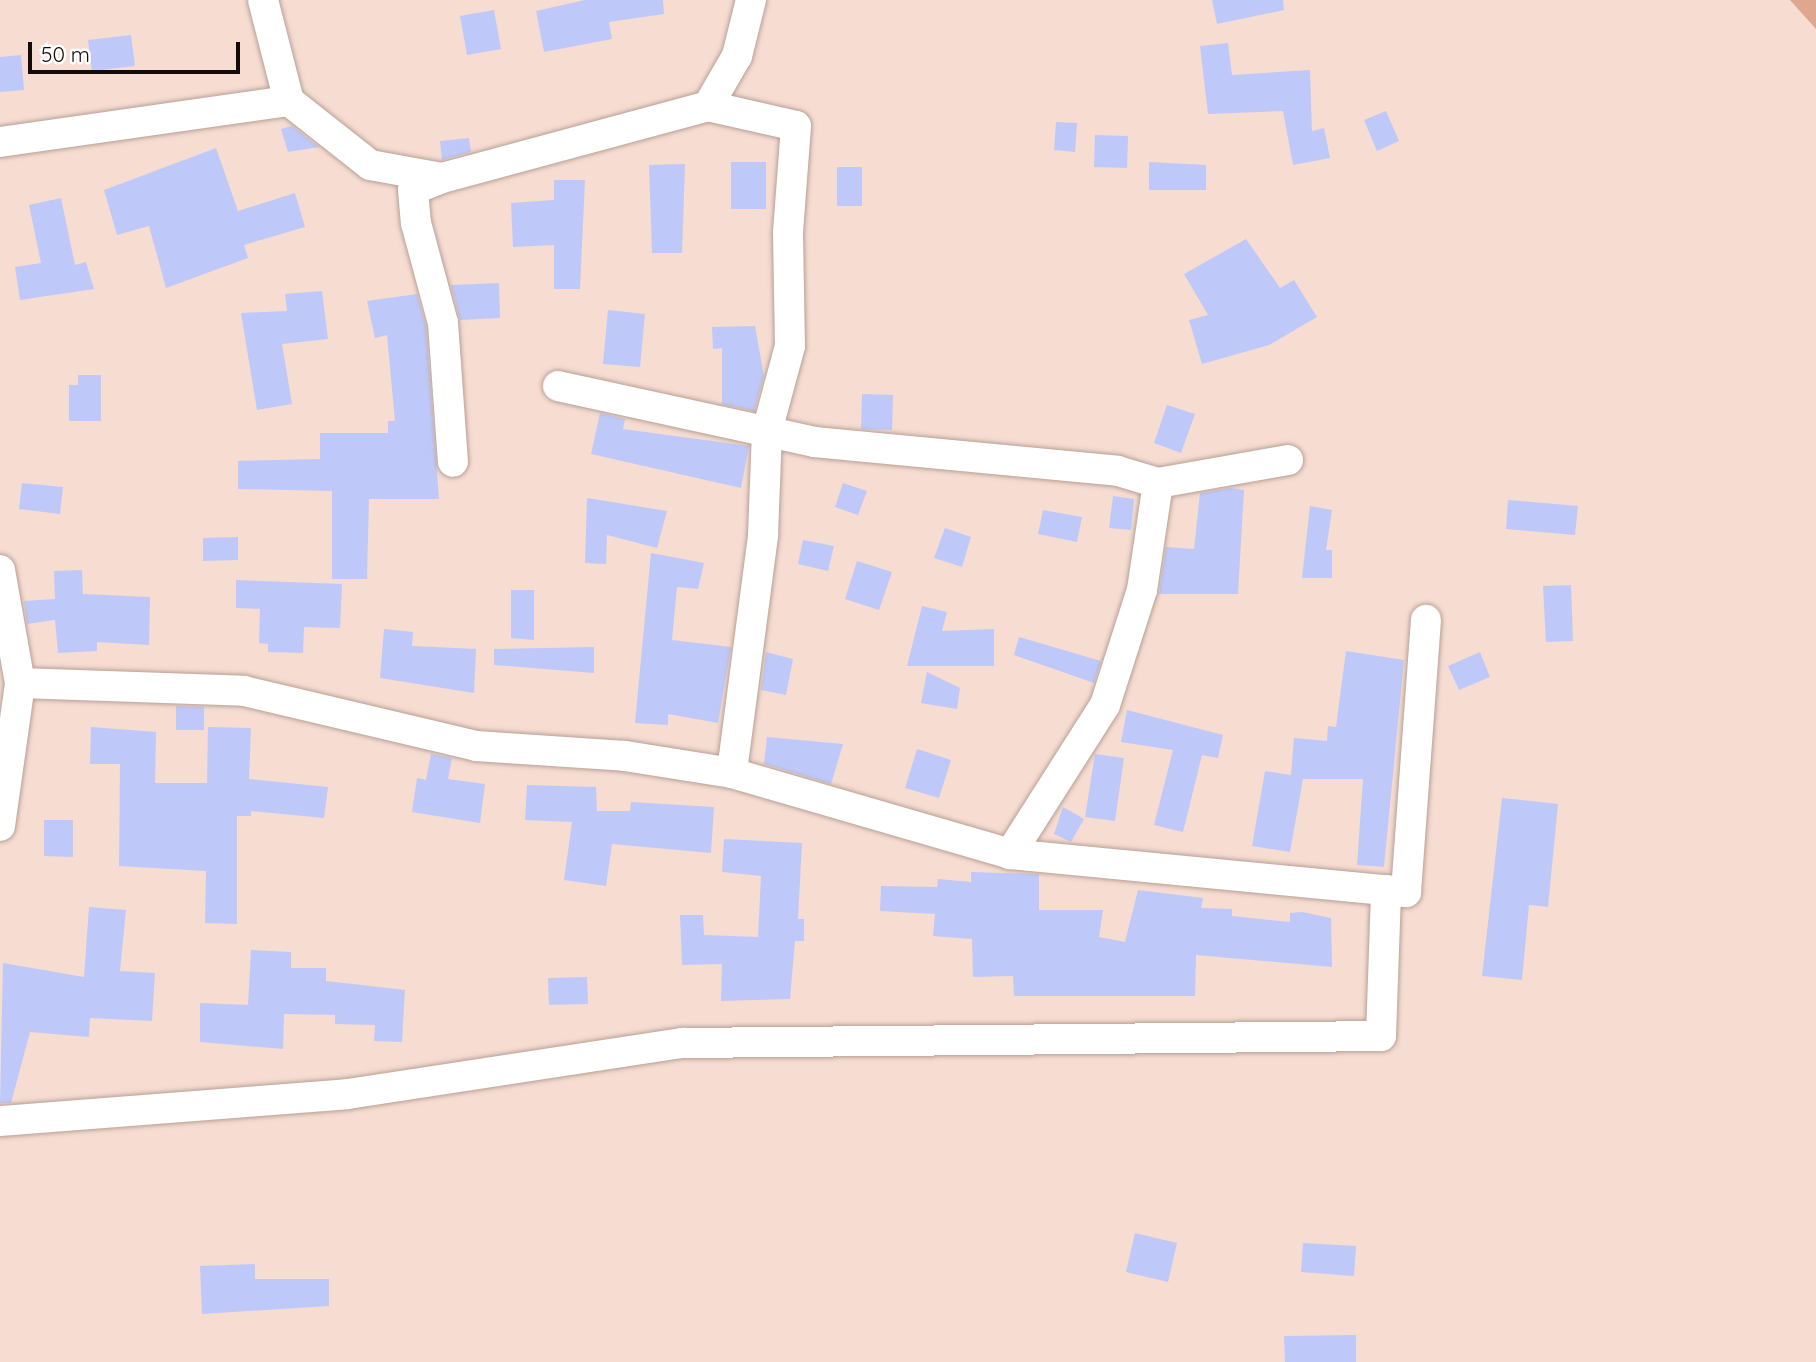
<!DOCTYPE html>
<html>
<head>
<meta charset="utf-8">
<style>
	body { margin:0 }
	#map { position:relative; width:1816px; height:1362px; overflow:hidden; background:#f6dcd1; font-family:Quicksand,sans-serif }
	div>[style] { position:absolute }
	.green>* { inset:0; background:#dea78e }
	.building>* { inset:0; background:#bfc9f9 }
	.roads { filter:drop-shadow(0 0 2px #b8a095) drop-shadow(0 0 2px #b8a095) }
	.minor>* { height:30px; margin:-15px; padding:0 15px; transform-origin:15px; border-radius:15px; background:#fff }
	span { translate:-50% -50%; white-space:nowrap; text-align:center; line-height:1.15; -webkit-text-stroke:7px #fff; paint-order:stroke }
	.scale { position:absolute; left:28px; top:42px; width:212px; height:32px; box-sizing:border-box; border:4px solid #130b07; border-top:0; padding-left:9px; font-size:21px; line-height:24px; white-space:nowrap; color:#130b07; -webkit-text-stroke:5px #fff; paint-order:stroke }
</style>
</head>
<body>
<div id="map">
	<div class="green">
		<i style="clip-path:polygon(1790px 0,1816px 0,1816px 29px)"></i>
	</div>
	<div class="building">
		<i style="clip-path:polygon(585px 0,663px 0,664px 14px,609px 22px,612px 39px,544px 52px,536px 11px)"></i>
		<i style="clip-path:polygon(1212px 0,1283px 0,1284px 10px,1217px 24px)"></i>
		<i style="clip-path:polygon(494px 10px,501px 49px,467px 55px,460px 16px)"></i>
		<i style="clip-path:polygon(131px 35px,135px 66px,92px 71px,88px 40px)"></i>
		<i style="clip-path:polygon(1228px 43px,1232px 75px,1310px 70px,1312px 131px,1324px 128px,1330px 158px,1293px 165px,1283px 111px,1208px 114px,1200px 46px)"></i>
		<i style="clip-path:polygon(21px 55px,24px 90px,0 92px,0 57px)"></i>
		<i style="clip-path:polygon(1386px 111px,1399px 141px,1377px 151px,1364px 120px)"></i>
		<i style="clip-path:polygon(1056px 122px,1077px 123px,1075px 152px,1054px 150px)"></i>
		<i style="clip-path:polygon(292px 126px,319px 147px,288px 152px,281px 129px)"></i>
		<i style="clip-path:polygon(1095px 135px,1128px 136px,1127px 168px,1094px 167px)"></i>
		<i style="clip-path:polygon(469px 138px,471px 152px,442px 160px,440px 141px)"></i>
		<i style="clip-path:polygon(216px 148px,238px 211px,295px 193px,305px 227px,244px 245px,248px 258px,166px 288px,149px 226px,117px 235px,104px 190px)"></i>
		<i style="clip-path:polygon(731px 162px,766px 162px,766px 209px,731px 209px)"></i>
		<i style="clip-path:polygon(1149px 162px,1206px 165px,1206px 190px,1149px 190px)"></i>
		<i style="clip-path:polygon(685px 164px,682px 253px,652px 253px,649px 165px)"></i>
		<i style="clip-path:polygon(837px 167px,862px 167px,862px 206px,837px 206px)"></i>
		<i style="clip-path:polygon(554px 180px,585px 180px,580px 289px,554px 289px,554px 245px,513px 247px,511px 203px,554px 200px)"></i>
		<i style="clip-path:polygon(61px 198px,75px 265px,86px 262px,94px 289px,20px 300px,15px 267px,41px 263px,29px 205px)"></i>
		<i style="clip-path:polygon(1246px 239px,1280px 288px,1294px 280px,1317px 317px,1269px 345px,1202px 364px,1189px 320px,1208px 315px,1184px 274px)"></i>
		<i style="clip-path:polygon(499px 283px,500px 318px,460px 320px,451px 285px)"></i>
		<i style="clip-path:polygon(322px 291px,328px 339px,282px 344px,292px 404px,257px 410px,241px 313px,287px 311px,285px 294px)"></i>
		<i style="clip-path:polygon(417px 294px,426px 326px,439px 499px,369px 499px,367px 579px,332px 579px,332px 491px,238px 489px,238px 461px,320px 459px,320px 433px,388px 433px,388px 421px,395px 421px,387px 335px,375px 338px,367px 301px)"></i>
		<i style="clip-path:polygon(608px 310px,645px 314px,640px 367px,603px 364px)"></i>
		<i style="clip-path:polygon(755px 326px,764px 376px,754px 411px,722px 404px,722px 348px,713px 349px,712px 327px)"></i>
		<i style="clip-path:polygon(78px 375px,101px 375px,101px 421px,69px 421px,69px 385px,78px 385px)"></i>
		<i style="clip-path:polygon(862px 394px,893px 395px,892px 430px,861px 429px)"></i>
		<i style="clip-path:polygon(1167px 405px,1195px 414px,1181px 453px,1154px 443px)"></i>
		<i style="clip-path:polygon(600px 413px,625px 419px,623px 429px,749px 446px,741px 488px,591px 454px)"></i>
		<i style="clip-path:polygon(22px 483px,63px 487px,60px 514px,19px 509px)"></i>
		<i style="clip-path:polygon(843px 483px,867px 491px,858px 515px,835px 507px)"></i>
		<i style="clip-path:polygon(1230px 488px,1244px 490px,1238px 594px,1159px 594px,1166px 547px,1194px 549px,1200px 493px)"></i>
		<i style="clip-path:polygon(1113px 496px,1134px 499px,1131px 530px,1109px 528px)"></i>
		<i style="clip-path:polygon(587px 498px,667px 511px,657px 548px,607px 535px,606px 564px,585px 563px)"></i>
		<i style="clip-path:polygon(1508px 500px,1578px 506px,1575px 535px,1506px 529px)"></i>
		<i style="clip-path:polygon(1310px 506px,1332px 510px,1326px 550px,1332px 550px,1332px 578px,1302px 578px)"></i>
		<i style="clip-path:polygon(1043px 510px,1082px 517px,1077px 542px,1038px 534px)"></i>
		<i style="clip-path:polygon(945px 528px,971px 537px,962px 567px,934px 558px)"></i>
		<i style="clip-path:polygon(238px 537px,238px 560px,203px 561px,203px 538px)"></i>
		<i style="clip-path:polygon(803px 540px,834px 546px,828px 571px,798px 564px)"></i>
		<i style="clip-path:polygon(651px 553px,704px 563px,698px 589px,677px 587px,672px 640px,731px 647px,718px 723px,668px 714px,668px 725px,635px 723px)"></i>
		<i style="clip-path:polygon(857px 561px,892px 572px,879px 610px,845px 599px)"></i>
		<i style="clip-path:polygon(82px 570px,83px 594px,150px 597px,149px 645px,97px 642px,97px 651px,58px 653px,55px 620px,27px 624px,24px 601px,55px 599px,54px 571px)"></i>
		<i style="clip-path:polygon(236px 580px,342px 584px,340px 628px,304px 627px,303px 653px,268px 652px,268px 644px,259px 643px,260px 609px,236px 608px)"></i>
		<i style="clip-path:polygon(1571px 585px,1573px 641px,1546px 642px,1543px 586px)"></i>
		<i style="clip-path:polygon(511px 590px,534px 590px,534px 640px,511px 638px)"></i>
		<i style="clip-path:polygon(922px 606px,947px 612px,942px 631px,994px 629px,994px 666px,907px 666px)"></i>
		<i style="clip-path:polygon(384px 629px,413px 632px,412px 646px,476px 649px,474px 693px,380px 678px)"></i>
		<i style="clip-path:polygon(1019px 637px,1101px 661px,1094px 683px,1014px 655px)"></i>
		<i style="clip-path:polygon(594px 647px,594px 673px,494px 665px,494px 649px)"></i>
		<i style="clip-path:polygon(1346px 651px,1404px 660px,1384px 867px,1357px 865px,1363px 779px,1303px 779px,1290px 852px,1252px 846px,1265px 771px,1291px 775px,1294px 738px,1327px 741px,1328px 726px,1336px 727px)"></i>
		<i style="clip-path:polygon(766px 652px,793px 659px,786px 695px,761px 690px)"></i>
		<i style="clip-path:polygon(1480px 652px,1490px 677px,1459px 690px,1448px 666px)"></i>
		<i style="clip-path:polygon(927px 672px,960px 688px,957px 709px,921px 703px)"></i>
		<i style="clip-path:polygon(176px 706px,204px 707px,204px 730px,176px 730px)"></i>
		<i style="clip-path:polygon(1127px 710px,1223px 735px,1218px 758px,1202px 755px,1183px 832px,1154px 825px,1173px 750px,1121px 742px)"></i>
		<i style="clip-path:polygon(91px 727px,156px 732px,155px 783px,207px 783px,208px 727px,251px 728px,249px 779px,328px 787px,324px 818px,251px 811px,251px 816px,237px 816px,237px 924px,205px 923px,206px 871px,119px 866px,120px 764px,90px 764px)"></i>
		<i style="clip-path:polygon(767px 737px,843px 744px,831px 784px,764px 764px)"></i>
		<i style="clip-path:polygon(917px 749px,951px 760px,939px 798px,905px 788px)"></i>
		<i style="clip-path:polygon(431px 754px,452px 758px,448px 779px,485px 784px,480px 823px,412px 812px,417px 778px,426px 780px)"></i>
		<i style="clip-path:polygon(1095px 754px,1124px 758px,1115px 821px,1085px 817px)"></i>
		<i style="clip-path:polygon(527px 785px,596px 787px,597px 811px,630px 811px,631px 802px,714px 807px,711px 853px,612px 844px,606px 886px,564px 880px,572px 822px,525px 820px)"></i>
		<i style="clip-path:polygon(1502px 798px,1558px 804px,1548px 907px,1529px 905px,1522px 980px,1482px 976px)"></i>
		<i style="clip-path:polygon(1063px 807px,1084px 819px,1071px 842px,1054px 834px)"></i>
		<i style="clip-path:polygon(44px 820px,73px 820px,73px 857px,44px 856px)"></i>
		<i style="clip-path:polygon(724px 839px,802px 843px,798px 919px,804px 919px,804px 941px,795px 941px,790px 999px,721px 1001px,722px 964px,682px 965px,680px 915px,703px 915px,704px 935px,758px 937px,761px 876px,722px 872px)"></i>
		<i style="clip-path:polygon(971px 872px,1039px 874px,1039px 910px,1103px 910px,1099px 937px,1125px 942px,1138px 890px,1203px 898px,1201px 908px,1232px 909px,1232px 916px,1290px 922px,1290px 913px,1302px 912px,1331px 918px,1332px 967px,1196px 955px,1195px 996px,1014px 996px,1013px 976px,973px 977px,972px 939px,933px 936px,935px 914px,880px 911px,881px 886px,937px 887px,938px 879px,971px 882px)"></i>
		<i style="clip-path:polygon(89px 907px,126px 910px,120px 971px,155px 973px,152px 1021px,90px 1018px,89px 1037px,30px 1032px,11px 1103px,0 1103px,3px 963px,84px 977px)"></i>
		<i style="clip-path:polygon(251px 950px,291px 952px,291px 968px,326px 968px,326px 981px,405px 990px,402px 1042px,374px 1041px,375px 1025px,335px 1024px,335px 1015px,284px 1014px,283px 1049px,200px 1042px,200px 1003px,248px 1005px)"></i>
		<i style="clip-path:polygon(587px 977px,588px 1004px,549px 1005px,548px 978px)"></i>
		<i style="clip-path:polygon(1135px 1233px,1177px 1243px,1168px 1282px,1126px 1272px)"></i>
		<i style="clip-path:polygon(1303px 1243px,1356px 1246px,1354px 1276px,1301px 1272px)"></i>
		<i style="clip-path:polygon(255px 1264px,255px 1279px,329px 1279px,329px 1306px,202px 1314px,200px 1266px)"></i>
		<i style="clip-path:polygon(1356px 1335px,1356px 1362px,1285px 1362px,1284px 1336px)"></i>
	</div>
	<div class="roads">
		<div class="minor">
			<i style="left:263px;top:0;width:104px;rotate:75.6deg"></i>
			<i style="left:708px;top:106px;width:58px;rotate:-59.9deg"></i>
			<i style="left:737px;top:56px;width:58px;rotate:-76deg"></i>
			<i style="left:0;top:142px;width:292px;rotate:-8.1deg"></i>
			<i style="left:289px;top:101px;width:103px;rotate:38.3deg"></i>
			<i style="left:370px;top:165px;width:73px;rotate:10.2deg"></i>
			<i style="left:442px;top:178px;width:276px;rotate:-15.1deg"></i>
			<i style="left:708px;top:106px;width:90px;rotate:12.8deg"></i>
			<i style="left:796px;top:126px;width:107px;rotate:94.3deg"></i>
			<i style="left:788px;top:233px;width:113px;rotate:89deg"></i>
			<i style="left:790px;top:346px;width:88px;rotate:105.1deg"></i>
			<i style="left:767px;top:431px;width:105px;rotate:92.2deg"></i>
			<i style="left:763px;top:536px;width:239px;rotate:97.5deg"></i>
			<i style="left:442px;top:178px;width:31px;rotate:158deg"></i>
			<i style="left:413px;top:190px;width:33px;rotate:85deg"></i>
			<i style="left:416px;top:223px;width:104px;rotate:74.9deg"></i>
			<i style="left:443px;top:323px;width:139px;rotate:85.9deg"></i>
			<i style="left:558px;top:386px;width:262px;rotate:12.3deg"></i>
			<i style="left:814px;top:442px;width:305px;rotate:5.4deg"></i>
			<i style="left:1118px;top:471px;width:42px;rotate:16.7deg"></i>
			<i style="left:1158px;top:483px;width:132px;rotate:-10deg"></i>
			<i style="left:0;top:570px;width:115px;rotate:80deg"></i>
			<i style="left:0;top:826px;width:144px;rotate:-82deg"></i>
			<i style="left:20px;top:683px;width:224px;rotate:2deg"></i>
			<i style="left:244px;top:691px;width:238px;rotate:13.3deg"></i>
			<i style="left:476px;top:746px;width:149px;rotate:3.8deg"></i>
			<i style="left:625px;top:756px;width:108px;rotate:9deg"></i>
			<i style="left:732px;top:773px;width:290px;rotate:16.2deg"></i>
			<i style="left:1010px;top:854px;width:398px;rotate:5.5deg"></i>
			<i style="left:1406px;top:892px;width:273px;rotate:-85.8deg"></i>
			<i style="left:1010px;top:854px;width:177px;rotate:-57.5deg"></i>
			<i style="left:1105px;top:705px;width:121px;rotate:-72.2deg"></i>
			<i style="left:1142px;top:590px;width:108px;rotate:-81.5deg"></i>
			<i style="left:0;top:1121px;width:349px;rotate:-4.4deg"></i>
			<i style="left:348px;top:1094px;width:339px;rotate:-8.7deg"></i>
			<i style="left:683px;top:1043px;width:698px;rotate:-0.57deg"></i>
			<i style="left:1381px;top:1036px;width:146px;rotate:-88deg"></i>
		</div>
	</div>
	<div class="scale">50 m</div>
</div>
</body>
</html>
